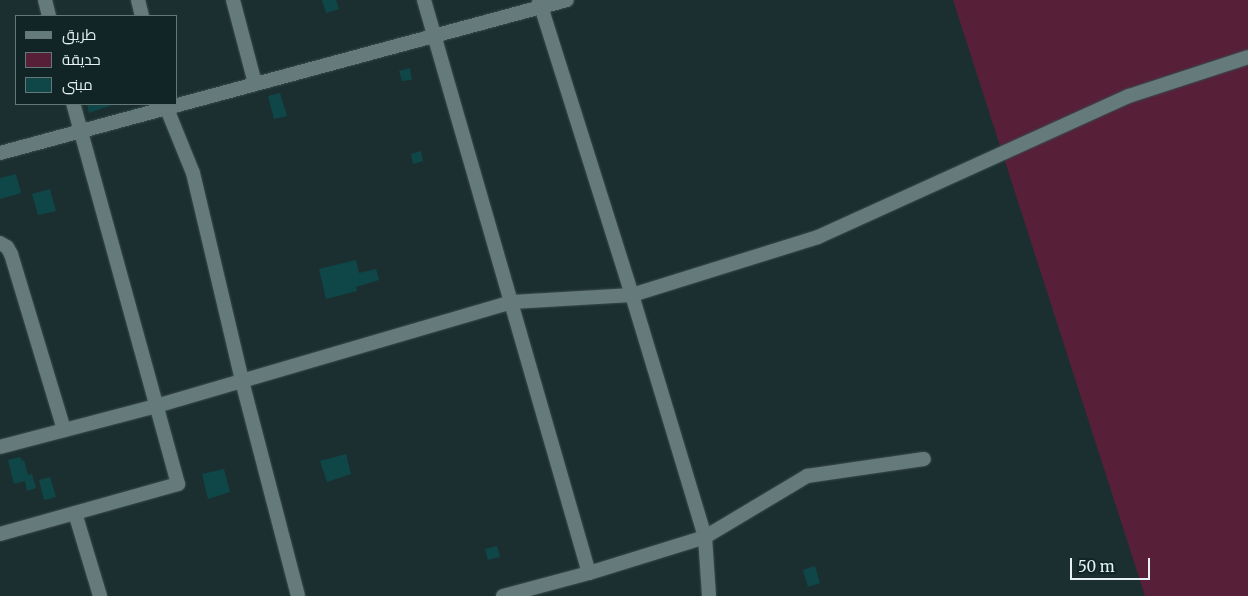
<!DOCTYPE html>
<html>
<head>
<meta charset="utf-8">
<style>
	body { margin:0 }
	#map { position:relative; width:1248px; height:596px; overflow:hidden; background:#1b2f30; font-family:Merriweather,Cairo,serif }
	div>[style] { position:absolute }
	.green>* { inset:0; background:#572038 }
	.building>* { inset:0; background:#0f4749 }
	.roads { filter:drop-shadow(0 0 1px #3a4b4c) drop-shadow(0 0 1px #3a4b4c) }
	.minor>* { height:14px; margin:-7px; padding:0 7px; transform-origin:7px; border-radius:7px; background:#647a7b }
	span { translate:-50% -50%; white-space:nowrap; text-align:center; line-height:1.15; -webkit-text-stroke:4px #112526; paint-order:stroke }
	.legend { position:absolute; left:15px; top:15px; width:162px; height:90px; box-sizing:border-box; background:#112526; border:1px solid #667778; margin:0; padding:6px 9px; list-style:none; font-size:15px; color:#e5f1f2 }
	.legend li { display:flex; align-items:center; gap:10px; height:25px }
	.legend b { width:25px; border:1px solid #667778 }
	.scale { position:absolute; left:1070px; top:558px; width:80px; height:22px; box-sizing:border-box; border:2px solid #e5f1f2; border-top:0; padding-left:6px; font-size:15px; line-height:18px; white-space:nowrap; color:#e5f1f2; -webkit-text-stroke:4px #112526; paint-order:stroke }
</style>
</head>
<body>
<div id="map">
	<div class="green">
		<i style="clip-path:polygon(953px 0,1248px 0,1248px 596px,1145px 596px)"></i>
	</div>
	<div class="building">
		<i style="clip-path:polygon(322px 0,336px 0,339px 9px,326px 13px)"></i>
		<i style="clip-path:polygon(410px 68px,412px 80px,402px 81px,399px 71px)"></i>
		<i style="clip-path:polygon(280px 93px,287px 116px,274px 119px,268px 96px)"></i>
		<i style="clip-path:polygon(87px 104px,112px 104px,112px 105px,89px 113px)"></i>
		<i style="clip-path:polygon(421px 151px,423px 161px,413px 164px,411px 154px)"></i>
		<i style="clip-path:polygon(16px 174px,21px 193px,0 199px,0 178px)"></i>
		<i style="clip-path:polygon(50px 189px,56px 211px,38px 215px,32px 194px)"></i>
		<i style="clip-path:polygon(356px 260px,359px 273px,376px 269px,379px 280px,356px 287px,357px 291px,326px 299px,319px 269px)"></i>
		<i style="clip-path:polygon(346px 454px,351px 474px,327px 482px,320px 461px)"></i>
		<i style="clip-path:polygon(20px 457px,22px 461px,24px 460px,28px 475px,32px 474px,36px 488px,27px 491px,25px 481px,14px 484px,8px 460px)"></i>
		<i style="clip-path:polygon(224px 469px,230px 492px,208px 499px,202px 474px)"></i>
		<i style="clip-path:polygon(50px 477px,56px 497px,44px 500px,39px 480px)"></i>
		<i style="clip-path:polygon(497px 546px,500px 557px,488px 560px,485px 549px)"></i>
		<i style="clip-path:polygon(815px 566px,820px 583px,808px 587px,803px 570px)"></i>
	</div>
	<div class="roads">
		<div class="minor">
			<i style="left:45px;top:0;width:16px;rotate:76deg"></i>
			<i style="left:138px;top:0;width:16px;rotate:76deg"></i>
			<i style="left:233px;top:0;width:86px;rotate:75.2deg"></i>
			<i style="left:424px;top:0;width:596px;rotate:73.94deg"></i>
			<i style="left:539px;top:0;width:309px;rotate:72.5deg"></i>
			<i style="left:632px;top:295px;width:253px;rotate:73.2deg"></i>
			<i style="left:705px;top:537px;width:59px;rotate:86.1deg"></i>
			<i style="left:165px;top:104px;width:74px;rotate:67.9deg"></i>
			<i style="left:193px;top:173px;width:214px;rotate:76.7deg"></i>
			<i style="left:242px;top:381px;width:222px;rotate:75.4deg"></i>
			<i style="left:0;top:153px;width:587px;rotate:-15.1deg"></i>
			<i style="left:0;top:243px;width:8px;rotate:30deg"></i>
			<i style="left:7px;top:247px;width:8px;rotate:60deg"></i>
			<i style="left:11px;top:254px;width:184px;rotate:73.2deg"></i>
			<i style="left:0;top:447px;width:161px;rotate:-14.7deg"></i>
			<i style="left:156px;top:406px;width:371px;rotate:-16.3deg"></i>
			<i style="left:512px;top:302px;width:120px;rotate:-3.3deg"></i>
			<i style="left:632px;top:295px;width:195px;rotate:-17.3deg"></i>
			<i style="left:818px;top:237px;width:341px;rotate:-24.4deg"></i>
			<i style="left:1129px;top:96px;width:125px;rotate:-18.1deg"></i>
			<i style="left:75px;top:513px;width:87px;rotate:73.2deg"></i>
			<i style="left:0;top:534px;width:185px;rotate:-15.7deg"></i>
			<i style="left:178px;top:484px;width:394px;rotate:-105.4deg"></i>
			<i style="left:503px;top:596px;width:89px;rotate:-15deg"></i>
			<i style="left:589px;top:573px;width:121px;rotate:-17.2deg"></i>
			<i style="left:705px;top:537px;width:119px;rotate:-30.9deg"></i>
			<i style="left:807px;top:476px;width:118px;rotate:-8.3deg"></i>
		</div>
	</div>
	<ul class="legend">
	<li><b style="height:6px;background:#647a7b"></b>طريق</li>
	<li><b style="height:14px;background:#572038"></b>حديقة</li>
	<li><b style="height:14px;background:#0f4749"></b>مبنى</li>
	</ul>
	<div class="scale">50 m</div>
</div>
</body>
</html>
